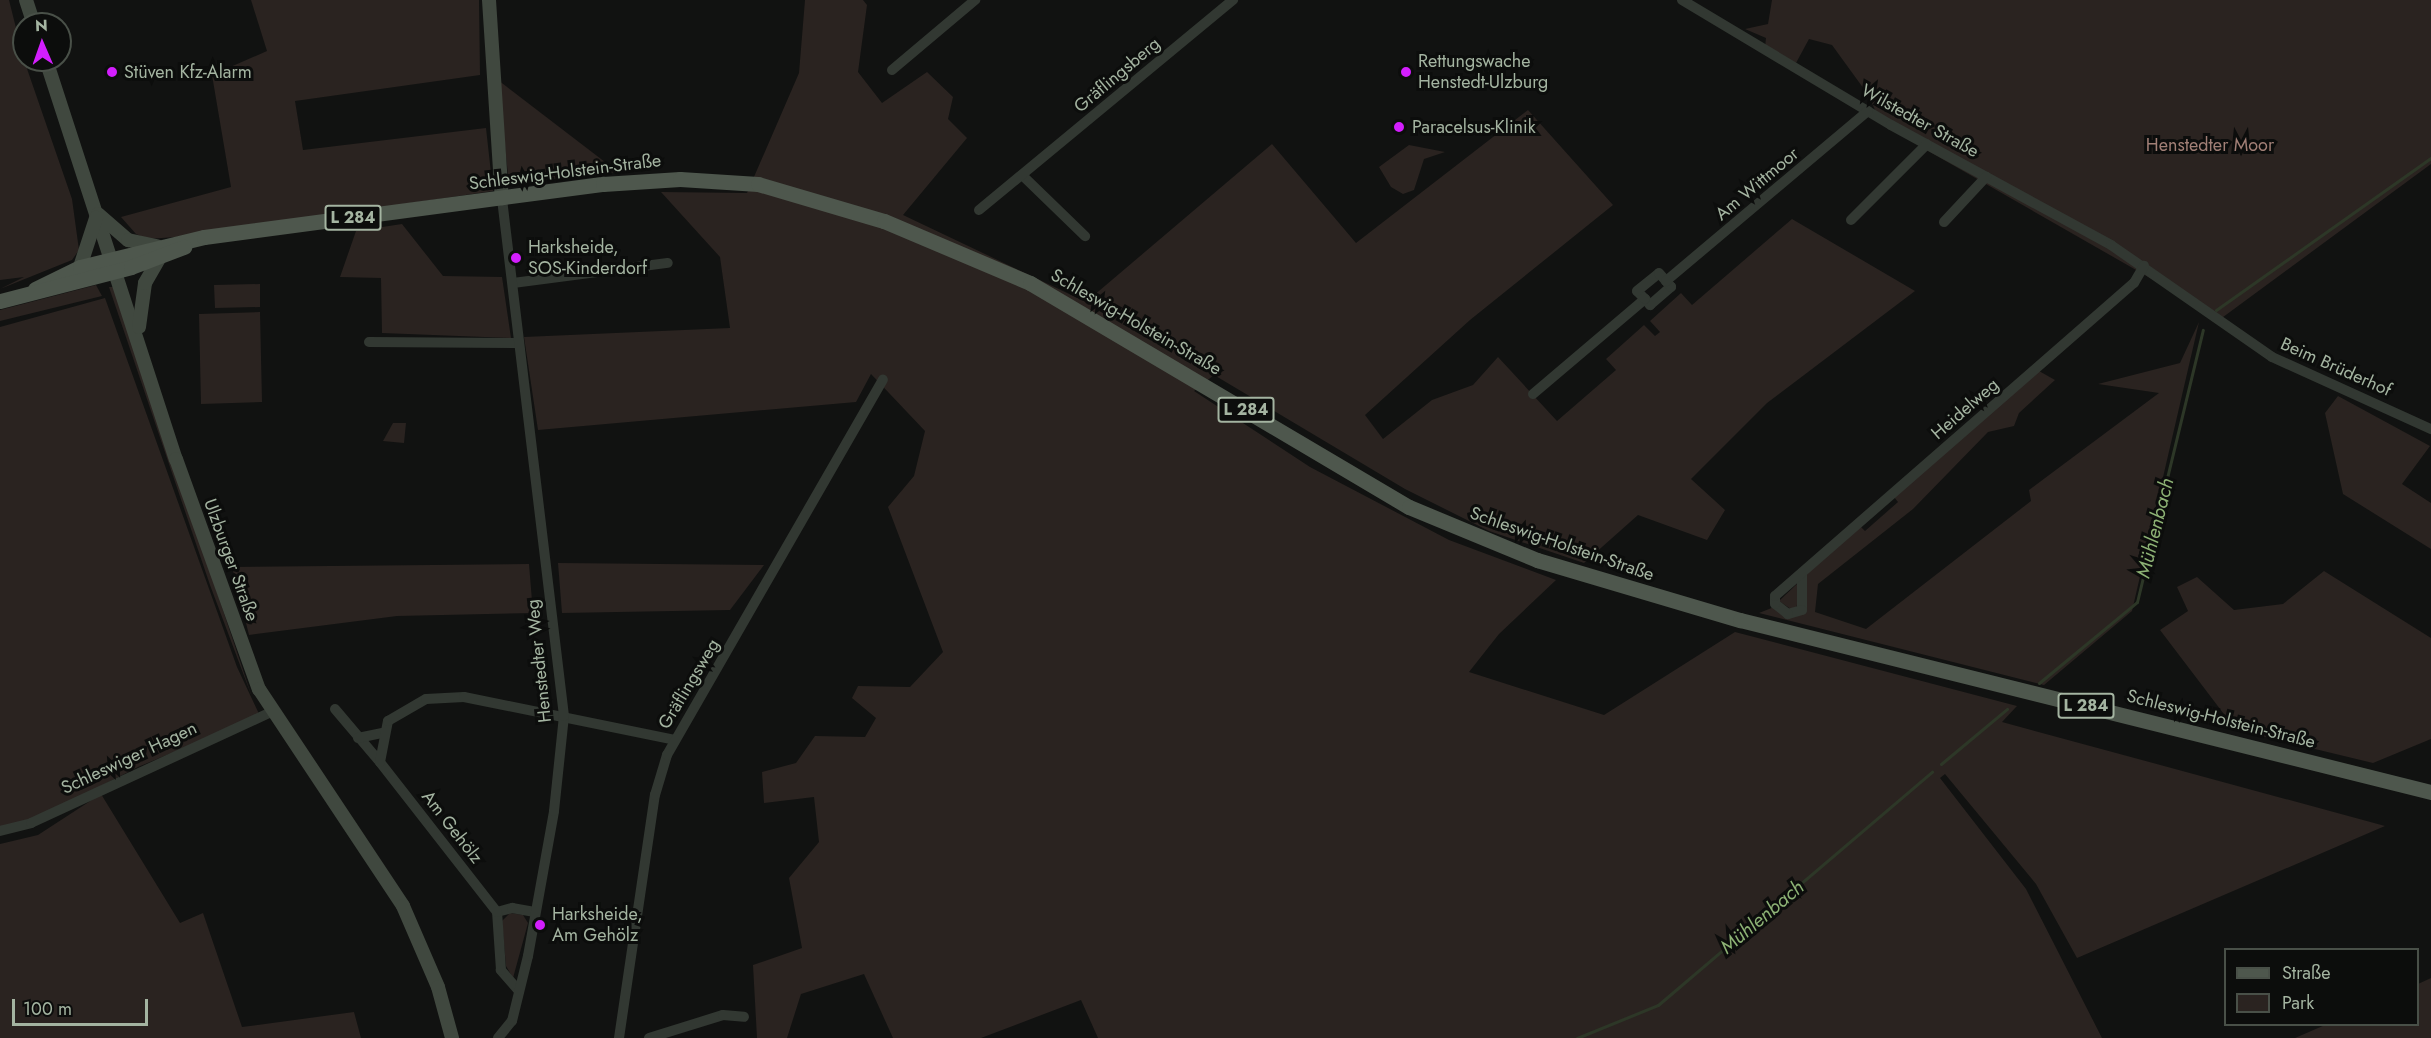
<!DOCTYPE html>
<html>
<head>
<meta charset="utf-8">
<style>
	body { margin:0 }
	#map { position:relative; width:2431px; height:1038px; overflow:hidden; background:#111211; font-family:Jost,sans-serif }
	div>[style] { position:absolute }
	.green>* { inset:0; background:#2a2320 }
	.stream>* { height:3px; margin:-1.5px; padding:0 1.5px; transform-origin:1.5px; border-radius:1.5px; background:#2d3727 }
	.street>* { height:10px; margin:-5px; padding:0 5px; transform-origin:5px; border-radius:5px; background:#323832 }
	.secondary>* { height:14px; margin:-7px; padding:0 7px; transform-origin:7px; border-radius:7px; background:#40483f }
	.primary>* { height:15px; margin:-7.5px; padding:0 7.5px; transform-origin:7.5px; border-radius:7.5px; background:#4e574d }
	.dots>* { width:16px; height:16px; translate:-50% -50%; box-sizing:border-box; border:3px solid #0c0d0c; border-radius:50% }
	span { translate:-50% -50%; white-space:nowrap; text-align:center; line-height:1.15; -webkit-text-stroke:6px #0c0d0c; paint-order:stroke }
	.shield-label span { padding:2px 4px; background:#0c0d0c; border:2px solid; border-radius:4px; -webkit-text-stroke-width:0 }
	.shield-label { font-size:16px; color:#a4b4a1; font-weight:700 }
	.poi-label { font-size:18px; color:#a4b4a1 }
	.left { translate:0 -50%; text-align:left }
	.street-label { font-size:18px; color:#a4b4a1 }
	.park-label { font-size:18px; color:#a17f76 }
	.water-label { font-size:20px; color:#8db275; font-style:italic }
	.legend { position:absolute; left:2224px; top:948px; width:195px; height:78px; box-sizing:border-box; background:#0c0d0c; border:2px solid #495048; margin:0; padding:8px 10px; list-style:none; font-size:18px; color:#a4b4a1 }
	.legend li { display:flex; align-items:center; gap:12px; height:30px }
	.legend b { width:30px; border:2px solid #495048 }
	.north { position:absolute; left:12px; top:12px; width:60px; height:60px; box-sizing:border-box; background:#0c0d0c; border:2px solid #495048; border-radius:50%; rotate:358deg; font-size:16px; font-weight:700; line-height:24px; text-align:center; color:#a4b4a1 }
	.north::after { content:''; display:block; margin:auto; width:21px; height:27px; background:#d31efd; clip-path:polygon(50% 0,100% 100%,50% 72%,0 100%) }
	.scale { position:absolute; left:12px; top:999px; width:136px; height:27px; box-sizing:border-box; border:3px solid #a4b4a1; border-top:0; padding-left:8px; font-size:18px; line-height:21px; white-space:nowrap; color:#a4b4a1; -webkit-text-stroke:4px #0c0d0c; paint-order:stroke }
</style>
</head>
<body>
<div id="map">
	<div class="green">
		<i style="clip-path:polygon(0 0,9px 0,24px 60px,72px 199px,79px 250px,72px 260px,0 289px,24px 277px,0 280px)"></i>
		<i style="clip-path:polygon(251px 0,479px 0,480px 75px,295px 101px,303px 150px,486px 128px,493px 191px,176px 237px,148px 239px,136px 234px,121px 217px,231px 187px,212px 75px,267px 51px)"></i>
		<i style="clip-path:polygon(805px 0,863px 0,867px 5px,858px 72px,882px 103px,927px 72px,953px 97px,948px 119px,967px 138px,903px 215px,1086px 302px,1272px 144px,1356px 243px,1528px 110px,1613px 205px,1470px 320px,1365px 415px,1383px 439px,1432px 400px,1473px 385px,1498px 357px,1557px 421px,1616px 370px,1606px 359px,1644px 325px,1655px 336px,1660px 332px,1650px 321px,1681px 293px,1692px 305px,1792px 219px,1915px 291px,1767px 403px,1691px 479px,1725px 510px,1707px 540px,1638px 515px,1584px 563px,1489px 531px,1405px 489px,1214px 375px,1194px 391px,1310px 467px,1449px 540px,1556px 580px,1499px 634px,1469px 672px,1604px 715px,1735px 632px,2017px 706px,2002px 722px,2385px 826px,2077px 958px,2036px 884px,1945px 774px,1940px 778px,2026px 889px,2102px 1038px,1098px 1038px,1081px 1000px,981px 1038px,893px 1038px,864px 974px,801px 994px,787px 1038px,757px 1038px,753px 965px,802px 948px,789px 878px,819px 842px,814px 797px,764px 803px,762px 772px,796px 763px,815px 736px,865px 737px,876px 718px,852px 698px,858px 686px,910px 687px,943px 652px,888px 507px,914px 476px,925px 431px,871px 374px,856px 402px,538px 430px,524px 337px,730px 328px,720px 257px,661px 192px,747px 193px,799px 73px)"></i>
		<i style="clip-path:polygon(1772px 0,2431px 0,2431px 164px,2215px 323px,2164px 286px,1881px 124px,1869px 96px,1832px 45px,1809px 39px,1796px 63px,1765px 47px,1766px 38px,1745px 29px,1768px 24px)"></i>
		<i style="clip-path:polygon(498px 80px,618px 172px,509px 184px)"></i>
		<i style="clip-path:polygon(1409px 145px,1445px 152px,1424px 159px,1414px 190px,1403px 194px,1391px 187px,1379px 167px)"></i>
		<i style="clip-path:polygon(402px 224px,443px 276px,502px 277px,511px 338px,382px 333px,381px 278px,340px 277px,356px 231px)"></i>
		<i style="clip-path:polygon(260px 284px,260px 307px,215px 308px,214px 285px)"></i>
		<i style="clip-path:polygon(96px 285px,102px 296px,0 321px,0 310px)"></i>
		<i style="clip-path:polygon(109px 287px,115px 287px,252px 697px,210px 585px)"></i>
		<i style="clip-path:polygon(105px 298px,237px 667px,260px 716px,138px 767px,30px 822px,0 829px,0 327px)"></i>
		<i style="clip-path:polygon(260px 312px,262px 402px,201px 404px,199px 314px)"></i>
		<i style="clip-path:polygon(2199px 322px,2132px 611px,2044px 685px,1759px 613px,1774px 607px,1795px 617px,1806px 573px,1860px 526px,1865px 531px,1898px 502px,1894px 497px,2039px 371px,2055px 380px,2019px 413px,2014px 426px,1988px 432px,1913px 509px,1818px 584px,1815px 612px,1866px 629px,2031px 501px,2029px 490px,2159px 393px,2098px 384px,2180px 363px)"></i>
		<i style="clip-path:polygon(2338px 396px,2430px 446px,2402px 484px,2431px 503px,2431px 549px,2343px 494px,2325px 413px)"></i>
		<i style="clip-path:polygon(393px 423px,406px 423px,404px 443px,383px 441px)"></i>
		<i style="clip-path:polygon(558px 563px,764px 565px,730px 610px,562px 613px)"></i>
		<i style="clip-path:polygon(529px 564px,533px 613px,397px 616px,249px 635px,232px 567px)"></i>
		<i style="clip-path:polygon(2324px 571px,2431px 638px,2431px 739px,2373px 763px,2236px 730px,2160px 630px,2188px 611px,2177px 587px,2197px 577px,2234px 610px,2283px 604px)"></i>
		<i style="clip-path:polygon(1798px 583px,1802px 587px,1795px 612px,1779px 601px)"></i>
		<i style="clip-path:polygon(101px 794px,180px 923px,203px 913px,242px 1027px,354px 1012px,361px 1038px,0 1038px,0 844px,38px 835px)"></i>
		<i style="clip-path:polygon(510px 913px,523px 915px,528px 923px,513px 978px,506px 966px,502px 921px)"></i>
		<i style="clip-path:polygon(2431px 978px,2431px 1038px,2295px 1038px,2325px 1025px,2418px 1024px,2418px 984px)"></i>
	</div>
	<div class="stream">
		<i style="left:2216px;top:310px;width:263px;rotate:-35.3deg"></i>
		<i style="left:2039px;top:683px;width:127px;rotate:-39.6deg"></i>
		<i style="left:2137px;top:602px;width:280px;rotate:-76.4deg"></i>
		<i style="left:1941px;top:764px;width:86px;rotate:-39.8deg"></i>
		<i style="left:1577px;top:1038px;width:87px;rotate:-22.2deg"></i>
		<i style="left:1658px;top:1005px;width:360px;rotate:-40.4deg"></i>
	</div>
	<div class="street">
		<i style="left:1682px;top:0;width:244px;rotate:30.9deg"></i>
		<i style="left:1891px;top:125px;width:251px;rotate:28.6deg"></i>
		<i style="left:2111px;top:245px;width:196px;rotate:34.8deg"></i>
		<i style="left:2272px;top:357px;width:175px;rotate:24.4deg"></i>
		<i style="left:892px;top:70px;width:109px;rotate:-40.1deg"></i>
		<i style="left:1022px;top:175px;width:88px;rotate:44.1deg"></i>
		<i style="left:979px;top:210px;width:330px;rotate:-39.6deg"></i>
		<i style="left:1851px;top:220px;width:107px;rotate:-45deg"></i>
		<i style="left:1944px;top:222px;width:62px;rotate:-47deg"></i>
		<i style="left:513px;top:283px;width:156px;rotate:-7.4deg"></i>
		<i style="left:1645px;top:299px;width:8px;rotate:50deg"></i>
		<i style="left:1650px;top:305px;width:28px;rotate:-41deg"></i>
		<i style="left:1671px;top:287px;width:8px;rotate:-130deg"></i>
		<i style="left:369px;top:342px;width:150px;rotate:0.4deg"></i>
		<i style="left:1533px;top:394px;width:147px;rotate:-40.3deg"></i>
		<i style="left:1645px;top:299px;width:11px;rotate:-135deg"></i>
		<i style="left:1637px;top:291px;width:28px;rotate:-39deg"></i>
		<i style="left:1659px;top:273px;width:11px;rotate:49deg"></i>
		<i style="left:1666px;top:281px;width:264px;rotate:-40.1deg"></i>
		<i style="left:1802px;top:573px;width:37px;rotate:90deg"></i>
		<i style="left:1802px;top:610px;width:15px;rotate:164deg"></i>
		<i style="left:1788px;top:614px;width:16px;rotate:-142deg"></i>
		<i style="left:1775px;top:604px;width:8px;rotate:-90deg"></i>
		<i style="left:1775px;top:596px;width:476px;rotate:-41.1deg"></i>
		<i style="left:2134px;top:283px;width:20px;rotate:-60deg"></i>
		<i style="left:335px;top:709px;width:70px;rotate:49.7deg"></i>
		<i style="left:358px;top:738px;width:25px;rotate:-12deg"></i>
		<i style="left:0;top:831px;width:32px;rotate:-14deg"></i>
		<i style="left:31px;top:823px;width:264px;rotate:-24.8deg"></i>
		<i style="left:497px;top:912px;width:16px;rotate:-15deg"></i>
		<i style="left:512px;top:908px;width:23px;rotate:10deg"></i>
		<i style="left:519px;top:991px;width:28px;rotate:-131deg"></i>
		<i style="left:501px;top:970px;width:58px;rotate:-93.9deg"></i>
		<i style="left:497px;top:912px;width:190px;rotate:-128deg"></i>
		<i style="left:380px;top:762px;width:42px;rotate:-79deg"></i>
		<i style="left:388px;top:721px;width:44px;rotate:-30.1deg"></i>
		<i style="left:426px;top:699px;width:38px;rotate:-3deg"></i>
		<i style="left:464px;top:697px;width:215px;rotate:11.5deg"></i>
		<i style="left:498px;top:1038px;width:22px;rotate:-51deg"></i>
		<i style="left:512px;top:1021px;width:67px;rotate:-76.2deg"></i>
		<i style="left:528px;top:956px;width:147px;rotate:-79.8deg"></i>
		<i style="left:554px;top:811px;width:96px;rotate:-84deg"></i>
		<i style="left:564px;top:716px;width:521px;rotate:-96.84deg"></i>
		<i style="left:619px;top:1038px;width:246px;rotate:-81.6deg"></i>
		<i style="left:655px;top:795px;width:42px;rotate:-73.3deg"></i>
		<i style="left:667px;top:755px;width:433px;rotate:-60.1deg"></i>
		<i style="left:649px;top:1038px;width:77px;rotate:-17.3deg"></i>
		<i style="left:723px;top:1015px;width:21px;rotate:5deg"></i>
	</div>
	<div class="secondary">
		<i style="left:26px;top:0;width:25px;rotate:72deg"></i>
		<i style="left:489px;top:0;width:199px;rotate:86.3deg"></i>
		<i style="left:46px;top:60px;width:420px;rotate:72deg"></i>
		<i style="left:176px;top:459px;width:245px;rotate:70.2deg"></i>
		<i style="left:259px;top:689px;width:260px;rotate:56.4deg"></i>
		<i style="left:403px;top:906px;width:88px;rotate:66.6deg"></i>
		<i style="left:438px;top:987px;width:53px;rotate:74.6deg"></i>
		<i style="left:98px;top:214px;width:40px;rotate:41deg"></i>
		<i style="left:128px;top:240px;width:30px;rotate:12deg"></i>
		<i style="left:80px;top:267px;width:52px;rotate:-71.9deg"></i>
		<i style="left:139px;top:327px;width:44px;rotate:-82.2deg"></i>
		<i style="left:145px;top:283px;width:30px;rotate:-60deg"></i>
	</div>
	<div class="primary">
		<i style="left:35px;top:289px;width:50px;rotate:-26.1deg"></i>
		<i style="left:80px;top:267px;width:128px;rotate:-13.6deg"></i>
		<i style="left:204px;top:237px;width:403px;rotate:-7.6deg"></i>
		<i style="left:603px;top:184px;width:77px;rotate:-3.7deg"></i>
		<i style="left:680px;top:179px;width:78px;rotate:3.7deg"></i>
		<i style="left:758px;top:184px;width:131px;rotate:16.4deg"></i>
		<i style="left:884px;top:221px;width:159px;rotate:23deg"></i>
		<i style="left:1030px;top:283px;width:440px;rotate:30.6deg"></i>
		<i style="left:1409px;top:507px;width:139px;rotate:22.5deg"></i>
		<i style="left:1537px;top:560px;width:212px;rotate:16.5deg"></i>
		<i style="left:1740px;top:620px;width:712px;rotate:13.98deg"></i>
		<i style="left:0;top:301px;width:135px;rotate:-14.5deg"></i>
		<i style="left:131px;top:267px;width:57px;rotate:-20.7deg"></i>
	</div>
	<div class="dots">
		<i style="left:112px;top:72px;background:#d31efd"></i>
		<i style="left:1406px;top:72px;background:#d31efd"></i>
		<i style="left:1399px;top:127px;background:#d31efd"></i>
		<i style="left:516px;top:258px;background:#d31efd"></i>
		<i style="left:540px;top:925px;background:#d31efd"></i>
	</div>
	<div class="shield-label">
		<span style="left:353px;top:218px">L 284</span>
		<span style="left:1246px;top:410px">L 284</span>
		<span style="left:2086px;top:706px">L 284</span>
	</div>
	<div class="poi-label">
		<span class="left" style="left:1418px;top:72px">Rettungswache<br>Henstedt-Ulzburg</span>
		<span class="left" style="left:124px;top:72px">Stüven Kfz-Alarm</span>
		<span class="left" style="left:1412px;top:127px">Paracelsus-Klinik</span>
		<span class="left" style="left:528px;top:258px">Harksheide,<br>SOS-Kinderdorf</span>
		<span class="left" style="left:552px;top:925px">Harksheide,<br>Am Gehölz</span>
	</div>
	<div class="street-label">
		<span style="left:1117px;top:75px;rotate:-40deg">Gräflingsberg</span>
		<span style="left:1920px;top:121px;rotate:29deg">Wilstedter Straße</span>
		<span style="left:565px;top:172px;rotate:-7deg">Schleswig-Holstein-Straße</span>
		<span style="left:1757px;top:184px;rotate:-40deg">Am Wittmoor</span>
		<span style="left:1136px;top:322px;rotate:30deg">Schleswig-Holstein-Straße</span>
		<span style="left:2336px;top:367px;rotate:24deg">Beim Brüderhof</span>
		<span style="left:1965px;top:409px;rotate:-41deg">Heidelweg</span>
		<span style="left:1562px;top:544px;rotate:19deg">Schleswig-Holstein-Straße</span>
		<span style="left:231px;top:560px;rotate:70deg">Ulzburger Straße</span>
		<span style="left:539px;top:661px;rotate:-96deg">Henstedter Weg</span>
		<span style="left:689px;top:684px;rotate:-59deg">Gräflingsweg</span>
		<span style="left:2221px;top:719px;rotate:14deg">Schleswig-Holstein-Straße</span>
		<span style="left:129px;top:758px;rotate:-25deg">Schleswiger Hagen</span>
		<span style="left:452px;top:827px;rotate:52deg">Am Gehölz</span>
	</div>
	<div class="park-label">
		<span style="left:2210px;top:145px">Henstedter Moor</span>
	</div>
	<div class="water-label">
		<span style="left:2155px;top:528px;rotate:-76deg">Mühlenbach</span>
		<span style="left:1762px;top:917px;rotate:-40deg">Mühlenbach</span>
	</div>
	<ul class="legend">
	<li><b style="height:8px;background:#4e574d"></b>Straße</li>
	<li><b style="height:16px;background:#2a2320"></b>Park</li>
	</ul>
	<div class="north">N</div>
	<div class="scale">100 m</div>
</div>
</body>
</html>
